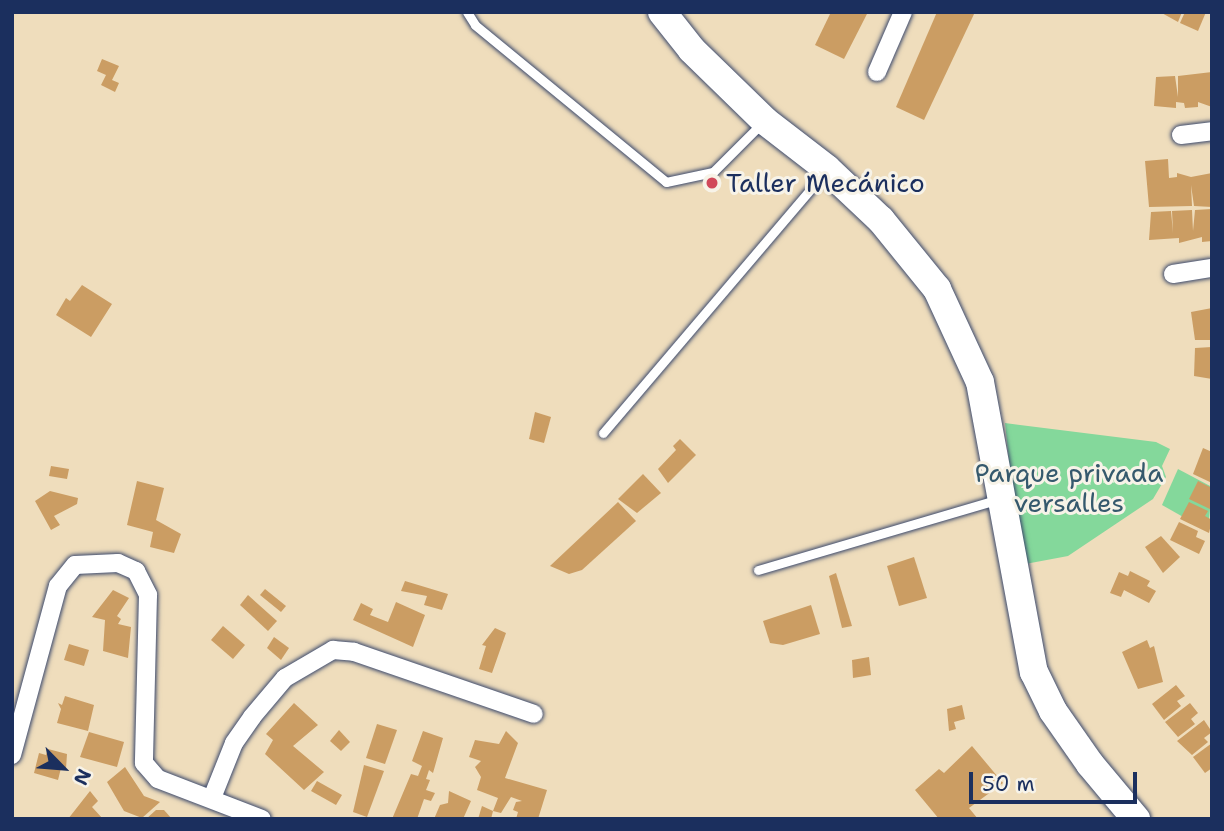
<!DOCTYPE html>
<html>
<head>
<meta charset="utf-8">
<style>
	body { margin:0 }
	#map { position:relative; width:1224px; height:831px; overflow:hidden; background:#efddbc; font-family:"Shantell Sans",sans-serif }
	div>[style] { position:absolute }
	.green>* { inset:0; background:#84d89b }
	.building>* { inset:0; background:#cb9d63 }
	.roads { filter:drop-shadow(0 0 2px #3b496c) drop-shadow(0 0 2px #3b496c) }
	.lane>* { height:9px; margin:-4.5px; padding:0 4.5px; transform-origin:4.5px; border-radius:4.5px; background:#fff }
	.street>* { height:18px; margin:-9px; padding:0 9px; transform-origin:9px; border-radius:9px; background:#fff }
	.primary>* { height:28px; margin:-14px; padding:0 14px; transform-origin:14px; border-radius:14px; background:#fff }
	.dots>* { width:19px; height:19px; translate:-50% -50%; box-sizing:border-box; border:4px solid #f7f3e8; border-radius:50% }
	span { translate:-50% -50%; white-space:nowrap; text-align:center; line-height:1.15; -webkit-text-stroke:6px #f7f3e8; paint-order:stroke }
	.poi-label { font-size:26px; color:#1b2f5e }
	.left { translate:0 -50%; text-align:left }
	.park-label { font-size:26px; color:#35596d }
	.frame { position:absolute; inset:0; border:14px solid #1b2f5e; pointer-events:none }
	.north { position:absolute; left:28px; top:733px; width:70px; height:70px; -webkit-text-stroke:5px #f7f3e8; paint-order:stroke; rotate:115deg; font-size:19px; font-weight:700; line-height:28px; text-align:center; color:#1b2f5e }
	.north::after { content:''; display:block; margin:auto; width:24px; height:32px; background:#1b2f5e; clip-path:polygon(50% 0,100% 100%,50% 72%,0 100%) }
	.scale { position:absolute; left:969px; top:772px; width:168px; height:32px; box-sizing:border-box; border:4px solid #1b2f5e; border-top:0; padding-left:9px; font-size:21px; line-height:24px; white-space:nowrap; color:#1b2f5e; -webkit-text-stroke:5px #f7f3e8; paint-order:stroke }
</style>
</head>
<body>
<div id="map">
	<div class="green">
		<i style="clip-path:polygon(1005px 423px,1156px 442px,1170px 449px,1162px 466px,1166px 477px,1153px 499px,1068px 556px,1020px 565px)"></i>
		<i style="clip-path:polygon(1178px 469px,1212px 487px,1208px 531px,1162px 505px)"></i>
	</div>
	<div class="building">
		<i style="clip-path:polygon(831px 12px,868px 12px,844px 59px,815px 45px)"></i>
		<i style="clip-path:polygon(937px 12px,975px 12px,924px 120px,896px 107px)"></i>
		<i style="clip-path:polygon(1160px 12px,1182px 12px,1178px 22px)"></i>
		<i style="clip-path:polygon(1185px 12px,1206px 12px,1198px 31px,1180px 23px)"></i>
		<i style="clip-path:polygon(102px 59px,119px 66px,112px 80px,119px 83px,115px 92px,101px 85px,106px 75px,97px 71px)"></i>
		<i style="clip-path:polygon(1212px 72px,1212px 107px,1198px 102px,1198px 107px,1185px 108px,1184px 103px,1176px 102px,1176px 108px,1154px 106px,1156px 77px,1175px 76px,1178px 97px,1178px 76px)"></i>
		<i style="clip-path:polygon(1168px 159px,1169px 178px,1177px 177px,1177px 173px,1191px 177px,1212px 173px,1212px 207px,1194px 206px,1191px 185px,1192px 206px,1149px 207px,1145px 161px)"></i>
		<i style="clip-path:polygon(1212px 209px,1212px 241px,1202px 242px,1202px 237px,1179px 243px,1179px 238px,1149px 240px,1151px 212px,1171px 211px,1173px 233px,1172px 211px,1192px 210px,1193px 231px,1195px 210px)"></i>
		<i style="clip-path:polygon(82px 285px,112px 304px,91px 337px,56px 315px,66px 298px,70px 301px)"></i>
		<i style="clip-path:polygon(1212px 308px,1212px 340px,1195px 340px,1191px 312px)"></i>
		<i style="clip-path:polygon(1212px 347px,1212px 379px,1194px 376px,1195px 348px)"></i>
		<i style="clip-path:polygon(535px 412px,551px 417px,544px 443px,529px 439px)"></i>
		<i style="clip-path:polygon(680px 439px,696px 455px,668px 483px,658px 469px,676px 450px,673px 446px)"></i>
		<i style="clip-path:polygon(1203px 448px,1212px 452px,1212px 483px,1193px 474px)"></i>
		<i style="clip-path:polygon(51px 466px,69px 469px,67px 479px,49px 476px)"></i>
		<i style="clip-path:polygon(643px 474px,661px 493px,637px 513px,618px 499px)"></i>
		<i style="clip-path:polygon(137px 481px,164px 488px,156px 520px,181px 534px,174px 553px,150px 547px,153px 532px,127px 525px)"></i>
		<i style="clip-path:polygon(1198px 481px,1212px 488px,1212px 510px,1189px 499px)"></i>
		<i style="clip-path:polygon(50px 491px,78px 498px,77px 504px,54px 516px,60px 525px,51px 530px,35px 501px)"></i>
		<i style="clip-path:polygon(618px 502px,636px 521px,582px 570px,569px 574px,550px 566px)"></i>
		<i style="clip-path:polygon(1189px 502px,1208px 511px,1205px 516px,1212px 520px,1209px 533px,1180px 519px)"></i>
		<i style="clip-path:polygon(1179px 522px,1198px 531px,1196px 537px,1205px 541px,1199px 554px,1170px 540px)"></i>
		<i style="clip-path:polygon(1161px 536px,1180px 557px,1163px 573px,1145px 547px)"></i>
		<i style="clip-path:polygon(914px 557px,927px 598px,899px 606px,887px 566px)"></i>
		<i style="clip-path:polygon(1130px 571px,1150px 581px,1147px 586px,1156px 591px,1149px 603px,1124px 590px,1121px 597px,1110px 593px,1119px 572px,1128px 576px)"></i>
		<i style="clip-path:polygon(836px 573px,852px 626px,842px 628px,829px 576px)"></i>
		<i style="clip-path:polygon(405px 581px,448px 594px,442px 610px,424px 605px,427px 596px,401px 591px)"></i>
		<i style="clip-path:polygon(265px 589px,286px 606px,281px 612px,260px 595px)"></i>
		<i style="clip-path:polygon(113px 590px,129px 598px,117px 616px,121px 619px,118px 624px,131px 627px,128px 658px,103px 651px,105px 620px,92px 617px)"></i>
		<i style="clip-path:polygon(248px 595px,277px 621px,268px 631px,240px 605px)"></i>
		<i style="clip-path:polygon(396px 602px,425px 615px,413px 647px,353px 620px,361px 603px,373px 609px,370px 615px,388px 622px)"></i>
		<i style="clip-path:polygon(811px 605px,820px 634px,783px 645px,770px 643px,763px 621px)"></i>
		<i style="clip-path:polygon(223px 626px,245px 645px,233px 659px,211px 640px)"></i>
		<i style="clip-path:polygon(495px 628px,506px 633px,492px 673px,479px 669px,486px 646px,482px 645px)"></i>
		<i style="clip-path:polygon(274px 637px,289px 648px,281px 660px,267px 648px)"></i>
		<i style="clip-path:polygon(1147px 640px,1150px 648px,1154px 646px,1163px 682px,1138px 689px,1122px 652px)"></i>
		<i style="clip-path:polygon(69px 644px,89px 650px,84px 666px,64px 660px)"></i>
		<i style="clip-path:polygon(869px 657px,871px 675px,853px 678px,852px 660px)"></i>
		<i style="clip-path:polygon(1176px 685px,1185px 696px,1177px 701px,1181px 706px,1164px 720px,1152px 704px)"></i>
		<i style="clip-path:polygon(65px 696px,94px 705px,88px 731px,57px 723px,61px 709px,58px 703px,62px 705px)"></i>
		<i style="clip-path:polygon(294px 703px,318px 725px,293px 746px,324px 772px,304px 790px,265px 754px,273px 740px,266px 734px)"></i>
		<i style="clip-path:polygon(1190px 703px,1198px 713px,1191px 719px,1195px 724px,1178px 737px,1165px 722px)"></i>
		<i style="clip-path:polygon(962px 705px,965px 719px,954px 722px,956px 729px,949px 731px,947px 709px)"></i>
		<i style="clip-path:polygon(1204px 720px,1212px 732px,1204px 738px,1208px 742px,1192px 755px,1177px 741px)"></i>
		<i style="clip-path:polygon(377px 724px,397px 730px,385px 764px,366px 758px)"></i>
		<i style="clip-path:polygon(339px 730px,350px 742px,341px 751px,330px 741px)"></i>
		<i style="clip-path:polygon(423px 731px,443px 738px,433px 773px,429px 770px,426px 779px,430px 780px,426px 790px,435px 793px,431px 801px,424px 799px,417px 819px,392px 819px,411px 774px,418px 776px,422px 766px,412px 761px)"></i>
		<i style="clip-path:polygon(506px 731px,518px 743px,505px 778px,547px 790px,538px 819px,516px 819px,518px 812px,513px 810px,516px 802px,522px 801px,511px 797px,501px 813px,493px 811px,498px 798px,477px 790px,481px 777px,475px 767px,481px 761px,469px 757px,475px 740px,499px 744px)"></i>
		<i style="clip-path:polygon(89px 732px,124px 742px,117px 767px,80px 757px)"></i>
		<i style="clip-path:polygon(1212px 743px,1212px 768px,1205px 773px,1193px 757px)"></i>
		<i style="clip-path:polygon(972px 746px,1003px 783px,969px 808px,978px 819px,939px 819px,915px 790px,939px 769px,944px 773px)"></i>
		<i style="clip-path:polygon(48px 749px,67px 754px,66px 769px,61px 768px,58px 780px,34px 773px,39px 753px,46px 755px)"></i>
		<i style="clip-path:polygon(364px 765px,384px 771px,367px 817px,353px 812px)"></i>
		<i style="clip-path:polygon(125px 767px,144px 796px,160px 802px,142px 818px,124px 811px,107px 782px)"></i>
		<i style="clip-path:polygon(317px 781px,342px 795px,336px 805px,311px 791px)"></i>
		<i style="clip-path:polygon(90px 791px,98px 801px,92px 807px,103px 819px,68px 819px)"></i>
		<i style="clip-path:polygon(449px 791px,471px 801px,463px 819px,434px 819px,440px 805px,448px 803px)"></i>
		<i style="clip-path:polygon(482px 806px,493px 811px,491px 819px,478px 819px)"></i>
		<i style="clip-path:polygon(156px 810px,164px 810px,172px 819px,146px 819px)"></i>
	</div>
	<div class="roads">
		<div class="lane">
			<i style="left:467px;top:12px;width:15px;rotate:58deg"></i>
			<i style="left:475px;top:25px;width:247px;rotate:39.4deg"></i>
			<i style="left:666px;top:182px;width:48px;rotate:-12deg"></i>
			<i style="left:713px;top:172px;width:68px;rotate:-45deg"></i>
			<i style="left:603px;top:433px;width:341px;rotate:-49.6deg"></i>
			<i style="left:758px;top:570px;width:251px;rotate:-16.4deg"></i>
		</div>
		<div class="street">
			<i style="left:877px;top:72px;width:65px;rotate:-66.6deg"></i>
			<i style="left:1181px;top:135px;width:31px;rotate:-7deg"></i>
			<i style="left:1173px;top:274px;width:39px;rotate:-9deg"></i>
			<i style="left:12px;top:755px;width:175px;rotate:-74.8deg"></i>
			<i style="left:58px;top:586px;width:27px;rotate:-51deg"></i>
			<i style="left:75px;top:565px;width:43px;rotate:-2.7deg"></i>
			<i style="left:118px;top:563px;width:20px;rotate:24deg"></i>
			<i style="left:136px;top:571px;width:27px;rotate:63deg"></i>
			<i style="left:148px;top:595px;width:168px;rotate:91.4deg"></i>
			<i style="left:144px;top:763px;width:21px;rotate:49deg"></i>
			<i style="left:158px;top:779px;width:111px;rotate:21deg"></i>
			<i style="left:212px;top:798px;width:59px;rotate:-68.2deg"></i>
			<i style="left:234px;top:743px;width:32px;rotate:-55deg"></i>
			<i style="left:252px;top:717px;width:51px;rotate:-49.8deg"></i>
			<i style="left:285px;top:678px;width:56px;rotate:-30.3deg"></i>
			<i style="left:333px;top:650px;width:21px;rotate:5deg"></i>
			<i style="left:354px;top:652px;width:190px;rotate:19deg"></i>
		</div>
		<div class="primary">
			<i style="left:662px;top:12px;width:48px;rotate:51.7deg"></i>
			<i style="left:692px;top:50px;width:102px;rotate:44.2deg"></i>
			<i style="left:765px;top:121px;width:78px;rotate:37.7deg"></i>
			<i style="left:827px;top:169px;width:74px;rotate:43.4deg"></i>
			<i style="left:881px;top:220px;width:89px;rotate:50.9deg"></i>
			<i style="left:937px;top:289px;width:102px;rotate:65.2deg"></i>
			<i style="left:980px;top:382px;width:295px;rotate:79.5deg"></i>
			<i style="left:1034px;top:672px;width:43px;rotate:64deg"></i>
			<i style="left:1053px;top:711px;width:65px;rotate:55.1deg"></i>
			<i style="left:1090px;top:764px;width:72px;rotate:50.1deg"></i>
		</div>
	</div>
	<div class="dots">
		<i style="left:712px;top:183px;background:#d1495b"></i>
	</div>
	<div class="poi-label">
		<span class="left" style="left:726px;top:183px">Taller Mecánico</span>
	</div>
	<div class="park-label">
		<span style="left:1069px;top:488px">Parque privada<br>versalles</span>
	</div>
	<div class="frame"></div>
	<div class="north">N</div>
	<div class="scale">50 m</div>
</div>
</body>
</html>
